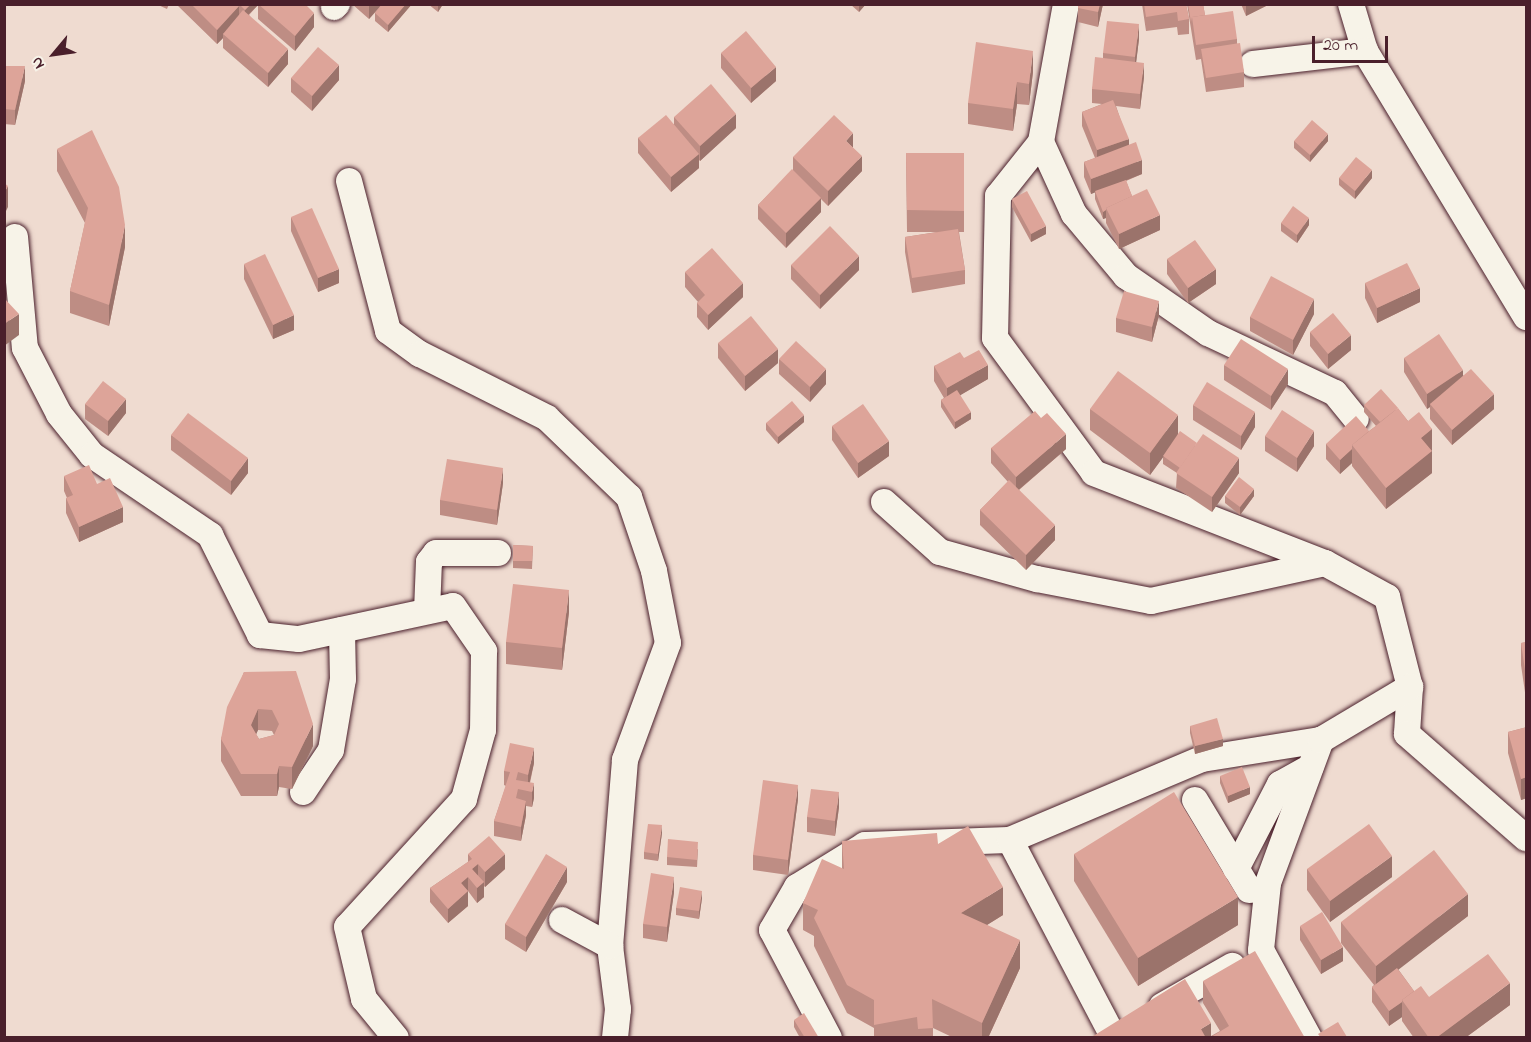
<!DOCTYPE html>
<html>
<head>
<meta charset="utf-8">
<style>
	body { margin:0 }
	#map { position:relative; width:1531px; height:1042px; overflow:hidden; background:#efdbd0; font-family:"Indie Flower",sans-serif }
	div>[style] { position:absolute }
	.roads { filter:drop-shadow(0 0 2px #4a1f2b) drop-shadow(0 0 2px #4a1f2b) }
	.minor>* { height:26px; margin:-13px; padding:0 13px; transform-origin:13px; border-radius:13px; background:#f7f3e8 }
	.wall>* { inset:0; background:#be8d84 }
	.shaded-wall>* { inset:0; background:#9b736b }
	.building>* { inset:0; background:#dda499 }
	span { translate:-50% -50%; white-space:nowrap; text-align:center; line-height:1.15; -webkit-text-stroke:4.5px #f7f3e8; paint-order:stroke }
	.frame { position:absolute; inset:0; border:6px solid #4a1f2b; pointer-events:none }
	.north { position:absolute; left:24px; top:24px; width:60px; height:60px; -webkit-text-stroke:4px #f7f3e8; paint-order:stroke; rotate:241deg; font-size:16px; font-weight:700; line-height:24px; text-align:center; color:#4a1f2b }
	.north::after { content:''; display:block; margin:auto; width:21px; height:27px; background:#4a1f2b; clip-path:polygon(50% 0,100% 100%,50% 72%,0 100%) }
	.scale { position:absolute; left:1312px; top:36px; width:76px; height:27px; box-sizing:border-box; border:3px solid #4a1f2b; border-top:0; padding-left:8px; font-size:18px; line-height:21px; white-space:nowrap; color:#4a1f2b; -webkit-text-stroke:4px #f7f3e8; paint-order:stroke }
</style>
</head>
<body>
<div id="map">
	<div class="roads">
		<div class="minor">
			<i style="left:1066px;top:4px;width:140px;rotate:100.3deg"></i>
			<i style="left:1041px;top:142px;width:69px;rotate:128.5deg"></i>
			<i style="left:998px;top:196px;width:142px;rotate:91.2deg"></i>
			<i style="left:995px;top:338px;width:167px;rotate:53.7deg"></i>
			<i style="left:1094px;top:473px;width:248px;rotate:21.3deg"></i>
			<i style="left:1325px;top:563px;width:71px;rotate:28.7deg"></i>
			<i style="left:1387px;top:597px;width:93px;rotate:75.7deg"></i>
			<i style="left:1410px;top:687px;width:47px;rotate:93.7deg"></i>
			<i style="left:1407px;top:734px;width:158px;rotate:41.2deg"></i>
			<i style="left:1351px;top:4px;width:49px;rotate:73.4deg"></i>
			<i style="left:1365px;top:51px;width:311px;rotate:58.8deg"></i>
			<i style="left:334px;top:7px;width:4px;rotate:-45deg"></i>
			<i style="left:1253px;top:64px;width:113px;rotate:-6.6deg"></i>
			<i style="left:1041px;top:142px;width:79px;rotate:65.4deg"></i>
			<i style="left:1074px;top:214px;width:81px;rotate:50deg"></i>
			<i style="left:1126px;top:276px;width:100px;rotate:34.8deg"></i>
			<i style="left:1208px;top:333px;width:140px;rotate:25.3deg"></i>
			<i style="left:1335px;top:393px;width:33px;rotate:51deg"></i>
			<i style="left:349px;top:181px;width:155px;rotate:75.4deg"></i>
			<i style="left:388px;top:331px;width:39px;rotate:36deg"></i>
			<i style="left:420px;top:354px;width:142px;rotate:26.7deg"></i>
			<i style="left:547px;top:418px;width:114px;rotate:43.9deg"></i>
			<i style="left:629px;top:497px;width:78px;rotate:71.3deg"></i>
			<i style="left:654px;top:571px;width:73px;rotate:79deg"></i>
			<i style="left:668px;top:643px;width:125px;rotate:110.2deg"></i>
			<i style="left:625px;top:760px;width:187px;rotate:94.6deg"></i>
			<i style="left:610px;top:946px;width:64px;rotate:82.8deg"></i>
			<i style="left:618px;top:1009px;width:29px;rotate:96deg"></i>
			<i style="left:15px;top:237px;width:111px;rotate:84.9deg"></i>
			<i style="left:25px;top:348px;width:74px;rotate:62.7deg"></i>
			<i style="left:59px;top:414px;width:53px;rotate:51.2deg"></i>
			<i style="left:92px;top:455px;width:143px;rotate:34.1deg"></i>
			<i style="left:210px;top:535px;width:112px;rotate:63.4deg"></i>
			<i style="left:260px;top:635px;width:39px;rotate:6deg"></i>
			<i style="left:299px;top:639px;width:157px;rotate:-12.1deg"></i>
			<i style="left:453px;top:606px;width:55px;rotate:55.4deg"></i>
			<i style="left:484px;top:651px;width:79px;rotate:90.7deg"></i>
			<i style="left:483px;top:730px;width:72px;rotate:105.4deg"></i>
			<i style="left:464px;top:799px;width:173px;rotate:132.4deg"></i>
			<i style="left:347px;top:927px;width:74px;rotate:76.7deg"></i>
			<i style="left:364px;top:999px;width:50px;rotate:50.6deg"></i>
			<i style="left:884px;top:502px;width:75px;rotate:41.8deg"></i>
			<i style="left:940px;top:552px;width:101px;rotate:15.6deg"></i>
			<i style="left:1037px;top:579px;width:116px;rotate:10.9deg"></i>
			<i style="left:1151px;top:601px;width:178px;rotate:-12.3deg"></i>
			<i style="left:427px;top:611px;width:49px;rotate:-87.7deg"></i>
			<i style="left:429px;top:562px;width:11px;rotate:-52deg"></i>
			<i style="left:436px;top:553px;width:62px"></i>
			<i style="left:303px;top:792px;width:50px;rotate:-56.3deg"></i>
			<i style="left:331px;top:750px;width:72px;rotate:-80.4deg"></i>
			<i style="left:343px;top:679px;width:49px;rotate:-91.2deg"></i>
			<i style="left:1195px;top:800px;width:105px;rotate:59deg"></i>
			<i style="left:1010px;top:840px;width:219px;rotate:62.3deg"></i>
			<i style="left:1236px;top:869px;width:96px;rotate:-62.6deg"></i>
			<i style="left:1280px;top:784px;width:35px;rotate:-29deg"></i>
			<i style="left:562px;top:920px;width:55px;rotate:28.4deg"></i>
			<i style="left:1162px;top:1006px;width:81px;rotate:-29.7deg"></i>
			<i style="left:829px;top:1038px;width:122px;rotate:-117.8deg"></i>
			<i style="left:772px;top:930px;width:50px;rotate:-59.8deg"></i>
			<i style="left:797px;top:887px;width:80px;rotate:-31.7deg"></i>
			<i style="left:865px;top:845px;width:145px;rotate:-2deg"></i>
			<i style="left:1010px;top:840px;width:208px;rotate:-22.9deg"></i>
			<i style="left:1202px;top:759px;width:121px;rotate:-9.1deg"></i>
			<i style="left:1309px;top:1038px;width:100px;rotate:-118.6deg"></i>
			<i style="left:1261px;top:950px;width:67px;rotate:-84deg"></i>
			<i style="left:1268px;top:883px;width:153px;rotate:-69.7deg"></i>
			<i style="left:1321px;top:740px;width:104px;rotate:-30.8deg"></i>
		</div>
	</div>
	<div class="wall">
		<i style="clip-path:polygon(156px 4px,169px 4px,167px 9px)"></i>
		<i style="clip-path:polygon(176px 4px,305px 4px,314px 27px,295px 51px,258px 19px,258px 5px,249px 15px,288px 64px,268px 87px,223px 48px,223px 38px,217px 44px)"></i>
		<i style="clip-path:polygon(352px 4px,412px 4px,388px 32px,375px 21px,375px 13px,381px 6px,369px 19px)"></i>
		<i style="clip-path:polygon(428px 4px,443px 4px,438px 12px)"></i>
		<i style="clip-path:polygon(850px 4px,866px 4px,859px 12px)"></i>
		<i style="clip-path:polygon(1103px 4px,1098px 27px,1078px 22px,1078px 8px)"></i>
		<i style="clip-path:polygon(1142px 4px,1186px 4px,1189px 19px,1189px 34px,1178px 35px,1177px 27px,1146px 31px)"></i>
		<i style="clip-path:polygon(1187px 4px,1203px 4px,1205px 15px,1237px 39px,1237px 43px,1244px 72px,1244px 87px,1206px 92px,1201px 59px,1196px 60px)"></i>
		<i style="clip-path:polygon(1241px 4px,1270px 4px,1246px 16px)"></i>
		<i style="clip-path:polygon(1139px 39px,1136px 62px,1144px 77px,1140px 109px,1116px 106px,1129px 145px,1142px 174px,1126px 181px,1132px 196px,1160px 230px,1119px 249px,1106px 223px,1106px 218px,1103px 219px,1095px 199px,1095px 192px,1091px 194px,1084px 177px,1084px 162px,1095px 158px,1082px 126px,1082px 112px,1102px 104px,1092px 103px,1092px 89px,1103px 58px,1103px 53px)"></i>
		<i style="clip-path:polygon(721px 53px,776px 81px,751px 103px,721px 68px)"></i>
		<i style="clip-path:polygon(4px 66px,25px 81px,15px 125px,4px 124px)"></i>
		<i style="clip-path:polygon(1033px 72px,1029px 105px,1017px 104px,1013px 131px,968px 124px,968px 103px)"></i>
		<i style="clip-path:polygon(291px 78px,339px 80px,312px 111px,291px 92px)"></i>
		<i style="clip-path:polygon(674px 117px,736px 128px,700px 161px,699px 160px,699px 168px,671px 192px,638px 153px,638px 138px,674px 124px)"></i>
		<i style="clip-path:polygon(1294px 141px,1328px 141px,1310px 162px,1294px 148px)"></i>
		<i style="clip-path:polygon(853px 148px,862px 171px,828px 206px,821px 199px,821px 212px,786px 248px,758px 219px,758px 205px,793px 170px,793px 157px)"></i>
		<i style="clip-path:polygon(57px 149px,125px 247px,109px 326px,70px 313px,70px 291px,85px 223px,57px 171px)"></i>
		<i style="clip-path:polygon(906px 153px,964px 153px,964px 232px,959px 232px,965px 270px,965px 284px,912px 293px,905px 252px,905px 237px,937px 232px,907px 232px)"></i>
		<i style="clip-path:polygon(1339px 178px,1372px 178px,1355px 199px,1339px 185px)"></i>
		<i style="clip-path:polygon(1012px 199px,1046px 234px,1031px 242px,1012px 207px)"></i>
		<i style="clip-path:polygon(291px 217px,339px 283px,318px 292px,291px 231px)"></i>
		<i style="clip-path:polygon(1281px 223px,1309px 225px,1297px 243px,1281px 231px)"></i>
		<i style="clip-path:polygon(1167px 259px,1216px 284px,1188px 303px,1167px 274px)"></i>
		<i style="clip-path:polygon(244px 264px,294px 330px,273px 339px,244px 279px)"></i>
		<i style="clip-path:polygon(791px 265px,859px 270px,820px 309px,791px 279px)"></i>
		<i style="clip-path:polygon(685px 272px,743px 297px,708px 330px,697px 317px,697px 303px,698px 302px,685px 287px)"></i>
		<i style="clip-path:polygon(1365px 283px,1420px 302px,1377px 323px,1365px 298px)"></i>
		<i style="clip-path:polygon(1314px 314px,1293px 355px,1250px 331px,1250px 317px)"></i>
		<i style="clip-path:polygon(1159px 315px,1152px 342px,1116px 332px,1116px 318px)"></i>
		<i style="clip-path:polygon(1310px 332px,1351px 350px,1328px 369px,1310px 346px)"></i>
		<i style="clip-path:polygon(718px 343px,778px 363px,745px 391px,718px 358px)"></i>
		<i style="clip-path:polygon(964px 358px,988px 379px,960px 395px,971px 419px,955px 429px,941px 407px,941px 400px,944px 398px,934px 381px,934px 366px)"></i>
		<i style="clip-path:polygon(1404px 358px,1463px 375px,1494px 409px,1452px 445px,1430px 419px,1430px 407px,1427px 409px,1404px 372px)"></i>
		<i style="clip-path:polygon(779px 359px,826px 384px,810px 402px,779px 374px)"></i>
		<i style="clip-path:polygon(1224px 365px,1288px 384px,1271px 410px,1224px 380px)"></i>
		<i style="clip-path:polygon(85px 404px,126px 413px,108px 436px,85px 419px)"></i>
		<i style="clip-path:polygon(1193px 405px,1255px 427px,1241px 450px,1193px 420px)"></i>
		<i style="clip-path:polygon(1364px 405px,1399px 410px,1408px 421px,1432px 429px,1432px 473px,1386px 509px,1352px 466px,1352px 463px,1340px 474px,1326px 459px,1326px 444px,1369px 431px,1376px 426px,1364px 412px)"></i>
		<i style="clip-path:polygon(1090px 409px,1178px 435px,1239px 473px,1212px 512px,1176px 488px,1177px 473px,1163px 464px,1163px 457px,1150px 475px,1090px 430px)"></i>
		<i style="clip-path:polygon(804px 422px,778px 444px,766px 430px,766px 423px)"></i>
		<i style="clip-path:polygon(832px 426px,889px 456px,858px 478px,832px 440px)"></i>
		<i style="clip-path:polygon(171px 435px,248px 473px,231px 495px,171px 450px)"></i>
		<i style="clip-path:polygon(1265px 436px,1314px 446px,1297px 472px,1265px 451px)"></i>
		<i style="clip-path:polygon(991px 448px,1066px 449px,1019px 490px,1055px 540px,1026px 570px,980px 525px,980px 510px,1008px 482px,991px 463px)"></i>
		<i style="clip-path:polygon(64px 476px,123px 522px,79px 542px,66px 513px,66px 498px,67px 498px,64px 491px)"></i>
		<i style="clip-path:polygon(503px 483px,497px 525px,440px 515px,440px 500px)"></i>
		<i style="clip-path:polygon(1225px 496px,1254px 496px,1240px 515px,1225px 503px)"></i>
		<i style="clip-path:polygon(513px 545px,533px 546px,532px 569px,513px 568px)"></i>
		<i style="clip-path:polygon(569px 612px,562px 670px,506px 664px,506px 642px)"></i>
		<i style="clip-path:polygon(1527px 642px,1527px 706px,1521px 665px,1521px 643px)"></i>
		<i style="clip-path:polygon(evenodd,244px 672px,313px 746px,292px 789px,279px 787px,277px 796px,241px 796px,221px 761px,221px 739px,244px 672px,258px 730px,272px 731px,274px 735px,259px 739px,256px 734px,258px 730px)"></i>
		<i style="clip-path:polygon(1190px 726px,1223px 746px,1195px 754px,1190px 733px)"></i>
		<i style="clip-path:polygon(1527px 727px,1527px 798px,1521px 800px,1508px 753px,1508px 732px)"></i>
		<i style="clip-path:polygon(534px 763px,530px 783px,534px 798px,532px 807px,526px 806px,526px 815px,521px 841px,494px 836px,494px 821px,506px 786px,504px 785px,504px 771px)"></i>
		<i style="clip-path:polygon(1220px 776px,1250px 794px,1228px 803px,1220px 783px)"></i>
		<i style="clip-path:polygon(798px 799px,788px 875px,753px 870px,753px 855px)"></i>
		<i style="clip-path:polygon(839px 807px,835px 836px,807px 832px,807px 817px)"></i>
		<i style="clip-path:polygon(662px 833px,658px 861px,644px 859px,644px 852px)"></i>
		<i style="clip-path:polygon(842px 841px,938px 844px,1003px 915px,987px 925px,1020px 968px,988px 1038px,954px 1038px,933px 1028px,933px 1038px,874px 1038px,874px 1028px,847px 1013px,814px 946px,814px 936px,803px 930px,803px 903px,842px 868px)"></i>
		<i style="clip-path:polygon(698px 849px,697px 867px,667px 865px,667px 857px)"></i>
		<i style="clip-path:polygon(468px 854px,505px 869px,485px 887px,484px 886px,484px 897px,477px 903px,468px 891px,468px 906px,448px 923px,430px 902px,430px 888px,468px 862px)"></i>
		<i style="clip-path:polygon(1074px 854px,1238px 925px,1138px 986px,1074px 881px)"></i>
		<i style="clip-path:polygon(1307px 869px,1392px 877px,1330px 922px,1307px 890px)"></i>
		<i style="clip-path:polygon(567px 882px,526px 952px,505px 939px,505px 924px)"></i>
		<i style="clip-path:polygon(674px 892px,667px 942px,643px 938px,643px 924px)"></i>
		<i style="clip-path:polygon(702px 898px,699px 919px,676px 915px,676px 908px)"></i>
		<i style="clip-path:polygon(1468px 916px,1398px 969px,1414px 991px,1429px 997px,1510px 1005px,1465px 1038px,1414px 1038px,1402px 1021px,1402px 1017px,1389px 1026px,1372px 1002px,1372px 987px,1374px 985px,1341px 943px,1341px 922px)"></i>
		<i style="clip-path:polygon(1300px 926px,1343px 961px,1321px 974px,1300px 940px)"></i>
		<i style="clip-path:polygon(1203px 981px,1305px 1038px,1090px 1038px,1211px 1036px,1220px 1031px,1203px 1003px)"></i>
		<i style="clip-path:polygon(794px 1020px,819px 1038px,800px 1038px,794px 1027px)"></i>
	</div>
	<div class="shaded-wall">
		<i style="clip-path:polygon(251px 4px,259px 4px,245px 18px,245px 10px)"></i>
		<i style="clip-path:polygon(382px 4px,369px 19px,369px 5px)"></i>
		<i style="clip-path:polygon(406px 4px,412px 4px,388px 32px,388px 25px)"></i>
		<i style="clip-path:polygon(438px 4px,443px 4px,438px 12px)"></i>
		<i style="clip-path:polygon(859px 4px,866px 4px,859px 12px)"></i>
		<i style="clip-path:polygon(1100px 4px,1103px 4px,1098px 27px,1098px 12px)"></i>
		<i style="clip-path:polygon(1246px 4px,1270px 4px,1246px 16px)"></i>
		<i style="clip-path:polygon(239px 6px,239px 21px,223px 34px,223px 38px,217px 44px,217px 30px)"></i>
		<i style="clip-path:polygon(314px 13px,314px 27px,295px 51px,295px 36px)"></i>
		<i style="clip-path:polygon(1139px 24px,1139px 39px,1135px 72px,1135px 57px)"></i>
		<i style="clip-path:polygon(288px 49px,288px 64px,268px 87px,268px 73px)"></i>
		<i style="clip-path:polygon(1033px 51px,1033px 72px,1029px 105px,1029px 84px)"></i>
		<i style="clip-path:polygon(1144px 63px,1144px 77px,1140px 109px,1140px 94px)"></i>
		<i style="clip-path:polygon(339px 65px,339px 80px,312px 111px,312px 96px)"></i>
		<i style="clip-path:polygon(25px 66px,25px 81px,15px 125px,15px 110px)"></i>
		<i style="clip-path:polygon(776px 67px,776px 81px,751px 103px,751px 88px)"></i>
		<i style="clip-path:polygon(1017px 82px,1017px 104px,1013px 131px,1013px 109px)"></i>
		<i style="clip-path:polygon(736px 114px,736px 128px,700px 161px,700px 146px)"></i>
		<i style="clip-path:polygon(853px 133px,853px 148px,846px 141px)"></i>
		<i style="clip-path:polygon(1328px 134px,1328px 141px,1310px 162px,1310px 155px)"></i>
		<i style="clip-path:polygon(1129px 139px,1129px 153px,1097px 165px,1097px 150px)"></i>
		<i style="clip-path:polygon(699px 154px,699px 168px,671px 192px,671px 177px)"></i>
		<i style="clip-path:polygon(862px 156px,862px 171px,828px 206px,828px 191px)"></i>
		<i style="clip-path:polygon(1142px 160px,1142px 174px,1091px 194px,1091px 179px)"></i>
		<i style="clip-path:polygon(1372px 170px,1372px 178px,1355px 199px,1355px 191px)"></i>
		<i style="clip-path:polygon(8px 186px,8px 207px,4px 215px,4px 193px)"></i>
		<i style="clip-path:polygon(821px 198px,821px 212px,786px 248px,786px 233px)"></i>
		<i style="clip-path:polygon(1106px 210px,1106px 218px,1103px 219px,1103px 212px)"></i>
		<i style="clip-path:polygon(1160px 215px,1160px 230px,1119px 249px,1119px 234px)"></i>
		<i style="clip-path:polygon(1309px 218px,1309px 225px,1297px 243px,1297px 235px)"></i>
		<i style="clip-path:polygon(125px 225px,125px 247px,109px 326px,109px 305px)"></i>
		<i style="clip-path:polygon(1046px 226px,1046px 234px,1031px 242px,1031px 234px)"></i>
		<i style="clip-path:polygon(859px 256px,859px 270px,820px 309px,820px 295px)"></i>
		<i style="clip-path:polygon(339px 269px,339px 283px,318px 292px,318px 278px)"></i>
		<i style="clip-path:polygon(1216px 269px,1216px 284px,1188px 303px,1188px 288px)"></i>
		<i style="clip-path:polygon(743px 283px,743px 297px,708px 330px,708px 315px)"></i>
		<i style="clip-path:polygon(1420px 288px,1420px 302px,1377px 323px,1377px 308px)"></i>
		<i style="clip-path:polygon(1314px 299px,1314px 314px,1293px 355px,1293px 340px)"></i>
		<i style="clip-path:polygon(1159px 301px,1159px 315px,1152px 342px,1152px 327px)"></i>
		<i style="clip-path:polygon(19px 314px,19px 335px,4px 346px,4px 324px)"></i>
		<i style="clip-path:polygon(294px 315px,294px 330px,273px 339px,273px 325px)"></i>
		<i style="clip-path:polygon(1351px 335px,1351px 350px,1328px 369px,1328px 354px)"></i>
		<i style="clip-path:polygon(778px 349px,778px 363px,745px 391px,745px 376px)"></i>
		<i style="clip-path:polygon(988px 365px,988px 379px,947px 403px,947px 388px)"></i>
		<i style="clip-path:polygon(826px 369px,826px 384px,810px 402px,810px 387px)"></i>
		<i style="clip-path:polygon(1288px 369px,1288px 384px,1271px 410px,1271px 396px)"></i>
		<i style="clip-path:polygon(1463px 370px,1463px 385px,1430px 404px,1430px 407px,1427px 409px,1427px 394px)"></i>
		<i style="clip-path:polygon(1494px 394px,1494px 409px,1452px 445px,1452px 430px)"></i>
		<i style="clip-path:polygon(126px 399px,126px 413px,108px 436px,108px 421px)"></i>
		<i style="clip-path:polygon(971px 412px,971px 419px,955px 429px,955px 422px)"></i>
		<i style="clip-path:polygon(1255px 412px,1255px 427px,1241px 450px,1241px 436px)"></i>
		<i style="clip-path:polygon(804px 415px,804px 422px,778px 444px,778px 437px)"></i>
		<i style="clip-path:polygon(1178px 415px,1178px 437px,1150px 475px,1150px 453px)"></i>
		<i style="clip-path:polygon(1432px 429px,1432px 473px,1386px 509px,1386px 488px,1421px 438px)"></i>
		<i style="clip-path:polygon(1314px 431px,1314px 446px,1297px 472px,1297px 458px)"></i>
		<i style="clip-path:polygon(1066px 434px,1066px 449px,1016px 492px,1016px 477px)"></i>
		<i style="clip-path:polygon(889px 441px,889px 456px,858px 478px,858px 463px)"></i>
		<i style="clip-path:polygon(1352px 449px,1352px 463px,1340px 474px,1340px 460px)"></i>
		<i style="clip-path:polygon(248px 458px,248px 473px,231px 495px,231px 481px)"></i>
		<i style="clip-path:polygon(1239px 458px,1239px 473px,1212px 512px,1212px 497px)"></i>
		<i style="clip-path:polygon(503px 468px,503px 483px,497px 525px,497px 510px)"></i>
		<i style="clip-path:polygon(1254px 489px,1254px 496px,1240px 515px,1240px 507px)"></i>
		<i style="clip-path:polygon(123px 507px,123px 522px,79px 542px,79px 527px)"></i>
		<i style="clip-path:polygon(1055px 525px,1055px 540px,1026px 570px,1026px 555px)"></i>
		<i style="clip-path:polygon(569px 590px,569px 612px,562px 670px,562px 648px)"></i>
		<i style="clip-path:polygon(258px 709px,258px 730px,251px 746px,251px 725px)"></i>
		<i style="clip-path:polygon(313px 724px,313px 746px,292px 789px,292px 767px)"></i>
		<i style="clip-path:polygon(1223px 739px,1223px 746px,1195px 754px,1195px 746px)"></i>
		<i style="clip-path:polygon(534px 748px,534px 763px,528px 789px,528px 775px)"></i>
		<i style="clip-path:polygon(279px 766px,279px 787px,277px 796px,277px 774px)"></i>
		<i style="clip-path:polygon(1527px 777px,1527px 798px,1521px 800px,1521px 779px)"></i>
		<i style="clip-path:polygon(534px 783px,534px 798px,532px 807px,532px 792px)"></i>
		<i style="clip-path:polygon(798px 785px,798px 799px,788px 875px,788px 860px)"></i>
		<i style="clip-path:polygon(1250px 787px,1250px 794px,1228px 803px,1228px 796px)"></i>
		<i style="clip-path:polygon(839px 792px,839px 807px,835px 836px,835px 821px)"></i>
		<i style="clip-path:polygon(526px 801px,526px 815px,521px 841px,521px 827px)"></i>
		<i style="clip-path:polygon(662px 825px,662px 833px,658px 861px,658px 854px)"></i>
		<i style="clip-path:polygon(505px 854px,505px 869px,485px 887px,485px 872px)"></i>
		<i style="clip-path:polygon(1392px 856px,1392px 877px,1330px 922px,1330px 901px)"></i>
		<i style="clip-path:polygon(478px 864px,478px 878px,472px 869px)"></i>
		<i style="clip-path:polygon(567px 867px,567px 882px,526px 952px,526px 937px)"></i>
		<i style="clip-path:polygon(468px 877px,468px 891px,461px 883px)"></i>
		<i style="clip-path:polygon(674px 877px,674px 892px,667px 942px,667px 927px)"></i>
		<i style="clip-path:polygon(484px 882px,484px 897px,477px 903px,477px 888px)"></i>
		<i style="clip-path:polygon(1003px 887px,1003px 915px,961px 941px,961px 913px)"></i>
		<i style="clip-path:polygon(468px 891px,468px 906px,448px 923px,448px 909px)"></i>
		<i style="clip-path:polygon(702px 891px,702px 898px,699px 919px,699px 911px)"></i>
		<i style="clip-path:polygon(1468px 894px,1468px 916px,1376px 987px,1376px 966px)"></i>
		<i style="clip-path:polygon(1238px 897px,1238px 925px,1138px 986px,1138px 958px)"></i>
		<i style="clip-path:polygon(1020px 940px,1020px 968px,988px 1038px,982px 1038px,982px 1023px)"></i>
		<i style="clip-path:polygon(1343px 947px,1343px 961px,1321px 974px,1321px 960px)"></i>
		<i style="clip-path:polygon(1510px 983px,1510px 1005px,1465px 1038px,1436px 1038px)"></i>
		<i style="clip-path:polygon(1402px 1002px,1402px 1017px,1389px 1026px,1389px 1011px)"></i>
		<i style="clip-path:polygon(1211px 1023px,1211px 1038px,1211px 1037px,1211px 1038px,1201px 1038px,1201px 1029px)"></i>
	</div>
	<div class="building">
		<i style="clip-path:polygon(191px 4px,238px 4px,239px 6px,217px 30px)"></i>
		<i style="clip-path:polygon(239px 4px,251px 4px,245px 10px)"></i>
		<i style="clip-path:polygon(258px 4px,305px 4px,314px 13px,295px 36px)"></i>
		<i style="clip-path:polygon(382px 4px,406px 4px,388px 25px,375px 13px)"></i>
		<i style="clip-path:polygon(1078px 4px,1100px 4px,1098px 12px,1078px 8px)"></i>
		<i style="clip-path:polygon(1144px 4px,1186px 4px,1189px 19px,1178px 21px,1177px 12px,1146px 17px)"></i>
		<i style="clip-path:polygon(1188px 4px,1203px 4px,1205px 15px,1192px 17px,1191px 22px)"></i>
		<i style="clip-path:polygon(243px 10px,288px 49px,268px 73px,223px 34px)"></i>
		<i style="clip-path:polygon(1233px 11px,1237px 39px,1196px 45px,1192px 17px)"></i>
		<i style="clip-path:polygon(1107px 21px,1139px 24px,1135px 57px,1103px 53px)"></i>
		<i style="clip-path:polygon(746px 31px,776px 67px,751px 88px,721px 53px)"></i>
		<i style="clip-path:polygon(976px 42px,1033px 51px,1029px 84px,1017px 82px,1013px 109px,968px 103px)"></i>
		<i style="clip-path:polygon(1240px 43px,1244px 72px,1206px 78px,1201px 49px)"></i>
		<i style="clip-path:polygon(318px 47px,339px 65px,312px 96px,291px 78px)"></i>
		<i style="clip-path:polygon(1095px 57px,1144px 63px,1140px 94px,1092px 89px)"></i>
		<i style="clip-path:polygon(4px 66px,25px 66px,15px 110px,4px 109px)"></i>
		<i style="clip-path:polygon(711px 84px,736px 114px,700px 146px,674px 117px)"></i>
		<i style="clip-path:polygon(1113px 100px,1129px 139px,1097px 150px,1082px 112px)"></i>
		<i style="clip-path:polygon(666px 115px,699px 154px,671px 177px,638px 138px)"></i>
		<i style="clip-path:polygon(834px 115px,853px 133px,846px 141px,862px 156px,828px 191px,793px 157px)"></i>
		<i style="clip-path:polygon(1312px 120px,1328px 134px,1310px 155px,1294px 141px)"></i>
		<i style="clip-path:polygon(92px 130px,119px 187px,125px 225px,109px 305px,70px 291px,88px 208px,57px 149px)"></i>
		<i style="clip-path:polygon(1136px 142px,1142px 160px,1091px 179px,1084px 162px)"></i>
		<i style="clip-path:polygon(906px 153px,964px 153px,964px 211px,907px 210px)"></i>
		<i style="clip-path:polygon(1356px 157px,1372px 170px,1355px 191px,1339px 178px)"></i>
		<i style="clip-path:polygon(792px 169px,821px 198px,786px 233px,758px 205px)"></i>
		<i style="clip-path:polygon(1126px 180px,1132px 196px,1106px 208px,1106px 210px,1103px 212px,1095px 191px)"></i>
		<i style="clip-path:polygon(4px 183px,8px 186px,4px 193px)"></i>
		<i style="clip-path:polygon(1147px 189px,1160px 215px,1119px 234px,1106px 208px)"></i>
		<i style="clip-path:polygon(1027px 191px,1046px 226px,1031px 234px,1012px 199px)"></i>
		<i style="clip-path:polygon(1293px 206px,1309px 218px,1297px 235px,1281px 223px)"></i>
		<i style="clip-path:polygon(312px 208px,339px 269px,318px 278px,291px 217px)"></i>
		<i style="clip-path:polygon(830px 226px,859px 256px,820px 295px,791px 265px)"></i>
		<i style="clip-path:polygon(958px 229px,965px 270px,912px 278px,905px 237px)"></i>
		<i style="clip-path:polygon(1195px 240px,1216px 269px,1188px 288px,1167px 259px)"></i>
		<i style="clip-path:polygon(712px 248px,743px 283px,708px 315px,697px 303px,705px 295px,685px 272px)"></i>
		<i style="clip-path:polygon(265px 254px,294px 315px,273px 325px,244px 264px)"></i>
		<i style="clip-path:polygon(1407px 263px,1420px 288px,1377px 308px,1365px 283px)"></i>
		<i style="clip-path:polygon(1271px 276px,1314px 299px,1293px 340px,1250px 317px)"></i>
		<i style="clip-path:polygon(1124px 291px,1159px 301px,1152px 327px,1116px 318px)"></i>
		<i style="clip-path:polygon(4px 298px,19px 314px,4px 324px)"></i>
		<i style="clip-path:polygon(1333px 313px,1351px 335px,1328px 354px,1310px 332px)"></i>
		<i style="clip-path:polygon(751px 316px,778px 349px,745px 376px,718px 343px)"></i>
		<i style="clip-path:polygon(1439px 334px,1463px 370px,1427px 394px,1404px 358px)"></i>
		<i style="clip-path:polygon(1241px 339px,1288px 369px,1271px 396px,1224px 365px)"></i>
		<i style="clip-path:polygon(796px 341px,826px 369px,810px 387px,779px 359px)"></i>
		<i style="clip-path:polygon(979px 350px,988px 365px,947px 388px,934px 366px,960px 352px,964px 358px)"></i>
		<i style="clip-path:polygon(1471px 369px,1494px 394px,1452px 430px,1430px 404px)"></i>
		<i style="clip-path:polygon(1118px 371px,1178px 415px,1150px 453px,1090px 409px)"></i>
		<i style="clip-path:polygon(103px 381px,126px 399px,108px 421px,85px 404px)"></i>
		<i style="clip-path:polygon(1207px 382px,1255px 412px,1241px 436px,1193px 405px)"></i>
		<i style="clip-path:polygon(1381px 389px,1399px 409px,1398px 408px,1380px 422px,1364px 405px)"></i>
		<i style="clip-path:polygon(957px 390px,971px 412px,955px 422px,941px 400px)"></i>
		<i style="clip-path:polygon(792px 401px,804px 415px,778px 437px,766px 423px)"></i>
		<i style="clip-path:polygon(863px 404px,889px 441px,858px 463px,832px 426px)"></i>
		<i style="clip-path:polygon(1398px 408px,1408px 421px,1419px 412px,1432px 429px,1421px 438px,1432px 451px,1386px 488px,1352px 445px)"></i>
		<i style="clip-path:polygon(1282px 410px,1314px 431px,1297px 458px,1265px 436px)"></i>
		<i style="clip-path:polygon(1035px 411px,1041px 418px,1047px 413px,1066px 434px,1016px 477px,991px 448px)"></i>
		<i style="clip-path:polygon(188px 413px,248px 458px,231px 481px,171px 435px)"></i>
		<i style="clip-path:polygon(1356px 416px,1369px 431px,1352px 445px,1352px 449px,1340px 460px,1326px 444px)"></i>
		<i style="clip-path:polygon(1180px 431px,1197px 443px,1180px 468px,1163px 456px)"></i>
		<i style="clip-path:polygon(1203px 434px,1239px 458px,1212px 497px,1176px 473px)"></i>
		<i style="clip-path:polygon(447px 459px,503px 468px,497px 510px,440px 500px)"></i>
		<i style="clip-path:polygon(89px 465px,97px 484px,110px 478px,123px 507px,79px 527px,66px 498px,73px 495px,64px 476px)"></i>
		<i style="clip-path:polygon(1239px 477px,1254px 489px,1240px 507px,1225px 496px)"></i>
		<i style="clip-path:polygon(1009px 480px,1055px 525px,1026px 555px,980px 510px)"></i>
		<i style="clip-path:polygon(513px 545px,533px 546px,532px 561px,513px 561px)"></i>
		<i style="clip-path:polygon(513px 584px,569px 590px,562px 648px,506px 642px)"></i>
		<i style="clip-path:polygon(1527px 642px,1527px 684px,1521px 643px)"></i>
		<i style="clip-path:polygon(evenodd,296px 671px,313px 724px,292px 767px,279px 766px,277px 774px,241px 774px,221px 739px,227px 707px,244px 672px,296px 671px,258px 709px,272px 710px,279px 724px,274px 735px,259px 739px,251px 725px,258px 709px)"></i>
		<i style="clip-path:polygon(1217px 718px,1223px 739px,1195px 746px,1190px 726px)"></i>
		<i style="clip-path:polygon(1527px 727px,1527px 777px,1521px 779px,1508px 732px)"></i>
		<i style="clip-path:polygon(510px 743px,534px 748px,528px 775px,518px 772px,516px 780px,534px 783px,532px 792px,518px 789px,516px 798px,526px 801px,521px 827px,494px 821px,510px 772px,504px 771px)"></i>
		<i style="clip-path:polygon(1242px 767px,1250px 787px,1228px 796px,1220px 776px)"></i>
		<i style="clip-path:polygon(763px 780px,798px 785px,788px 860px,753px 855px)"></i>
		<i style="clip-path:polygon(811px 789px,839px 792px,835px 821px,807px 817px)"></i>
		<i style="clip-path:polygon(1174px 792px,1238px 897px,1138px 958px,1074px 854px)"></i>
		<i style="clip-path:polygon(648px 824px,662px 825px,658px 854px,644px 852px)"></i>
		<i style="clip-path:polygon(1369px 824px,1392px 856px,1330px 901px,1307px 869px)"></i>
		<i style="clip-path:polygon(968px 826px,1003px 887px,961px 913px,1020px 940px,982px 1023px,932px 999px,933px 1028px,918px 1029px,917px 1017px,874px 1025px,874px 1000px,847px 985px,814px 918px,818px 910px,803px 903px,822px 859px,844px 869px,842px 841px,937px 833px,938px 844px)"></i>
		<i style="clip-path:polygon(489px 836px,505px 854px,485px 872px,478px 864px,472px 869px,484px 882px,477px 888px,468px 877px,461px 883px,468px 891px,448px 909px,430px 888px,472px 859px,468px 854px)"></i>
		<i style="clip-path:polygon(668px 839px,698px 842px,697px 860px,667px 857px)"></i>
		<i style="clip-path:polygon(1434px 850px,1468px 894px,1376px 966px,1341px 922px)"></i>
		<i style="clip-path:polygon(546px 854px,567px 867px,526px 937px,505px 924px)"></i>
		<i style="clip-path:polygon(651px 873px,674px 877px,667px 927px,643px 924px)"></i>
		<i style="clip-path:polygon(680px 887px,702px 891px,699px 911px,676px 908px)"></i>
		<i style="clip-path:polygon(1322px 912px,1343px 947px,1321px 960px,1300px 926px)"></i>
		<i style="clip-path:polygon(1255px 951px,1305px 1038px,1211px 1038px,1211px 1037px,1229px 1026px,1203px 981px)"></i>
		<i style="clip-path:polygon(1488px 954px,1510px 983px,1436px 1038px,1429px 1038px,1402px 1000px,1421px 986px,1429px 997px)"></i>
		<i style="clip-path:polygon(1397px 968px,1414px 991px,1402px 1000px,1402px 1002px,1389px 1011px,1372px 987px)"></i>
		<i style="clip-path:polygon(1185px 979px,1211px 1023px,1201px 1029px,1206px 1038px,1090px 1038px)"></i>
		<i style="clip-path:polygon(804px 1013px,819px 1038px,805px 1038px,794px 1020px)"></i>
		<i style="clip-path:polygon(1338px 1022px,1347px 1037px,1321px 1038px,1318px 1034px)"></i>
	</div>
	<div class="frame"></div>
	<div class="north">N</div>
	<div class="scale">20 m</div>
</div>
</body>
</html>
